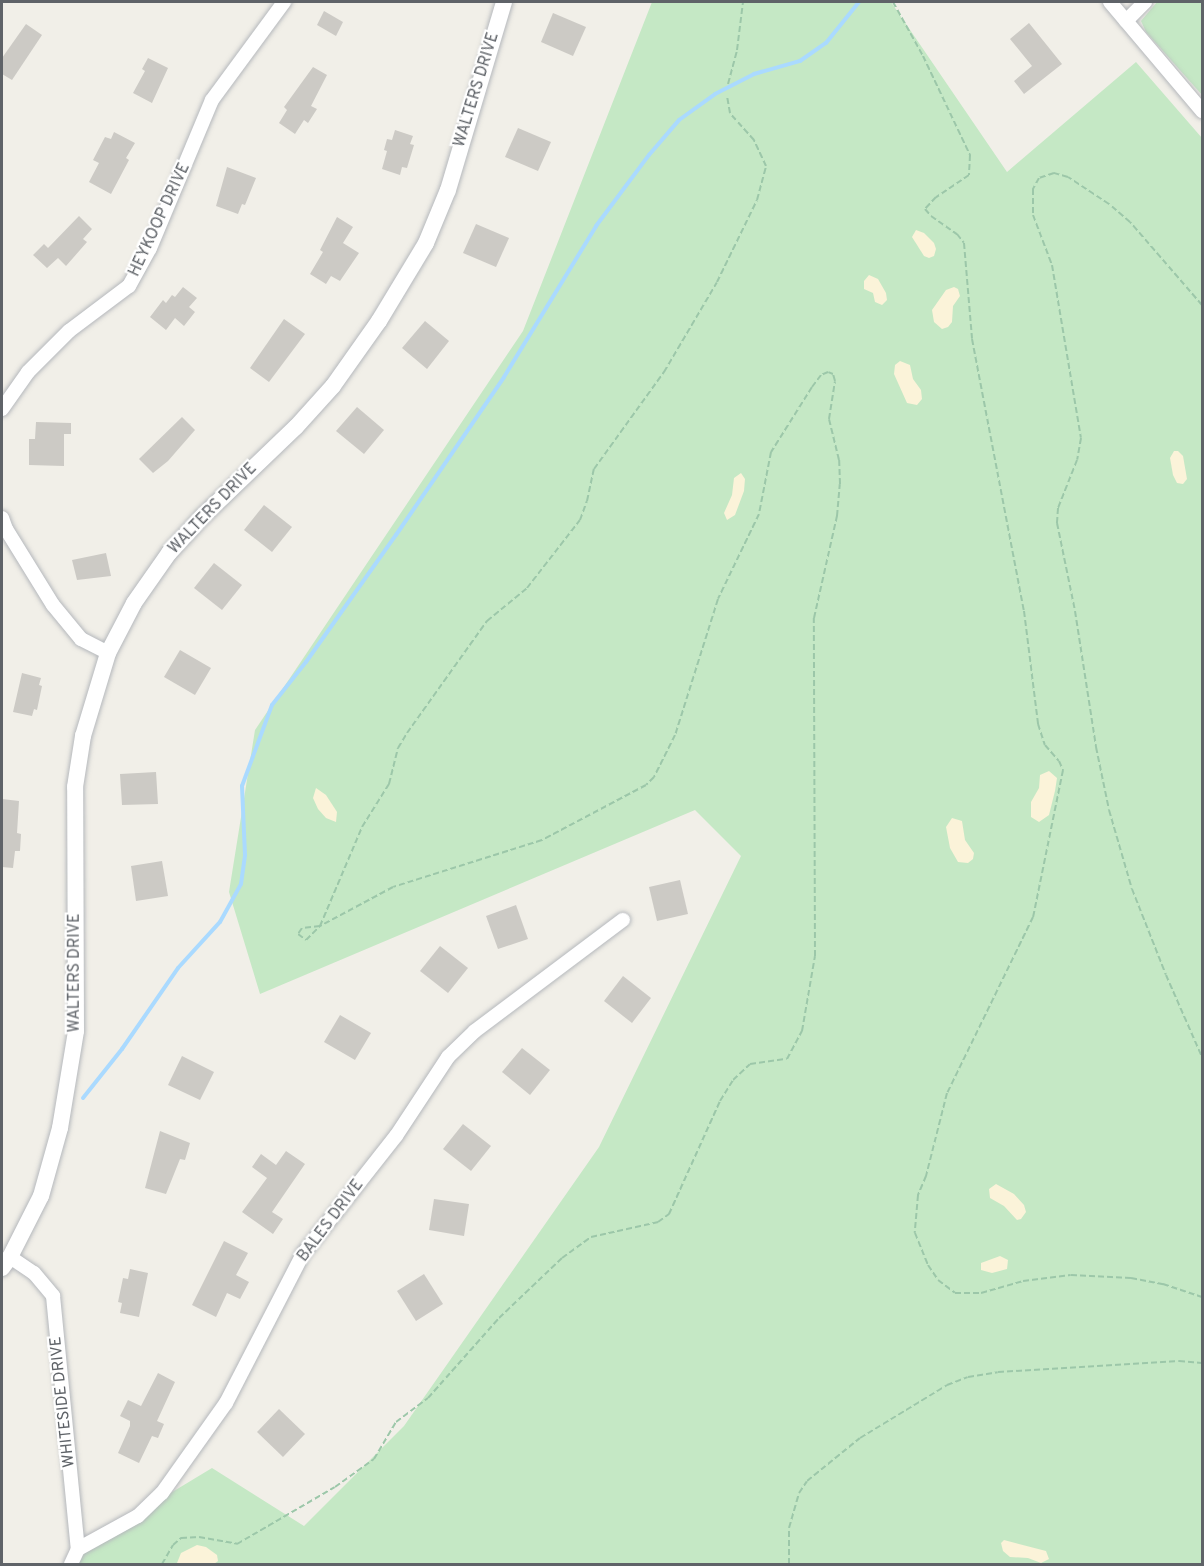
<!DOCTYPE html>
<html>
<head>
<meta charset="utf-8">
<style>
	body { margin:0 }
	#map { position:relative; width:1204px; height:1566px; overflow:hidden; background:#f1efe8; font-family:Overpass,sans-serif }
	div>[style] { position:absolute }
	.green>* { inset:0; background:#c5e8c5 }
	.sand>* { inset:0; background:#fbf3d9 }
	.stream>* { height:4px; margin:-2px; padding:0 2px; transform-origin:2px; border-radius:2px; background:#aadaff }
	.building>* { inset:0; background:#cccac5 }
	.path>* { height:2px; margin-top:-1px; transform-origin:0; background:repeating-linear-gradient(90deg,#9cc7a9 0 6px,transparent 0 9px) }
	.roads { filter:drop-shadow(0 0 2px #b5b8bc) drop-shadow(0 0 2px #b5b8bc) }
	.minor>* { height:14px; margin:-7px; padding:0 7px; transform-origin:7px; border-radius:7px; background:#fff }
	.tertiary>* { height:16px; margin:-8px; padding:0 8px; transform-origin:8px; border-radius:8px; background:#fff }
	span { translate:-50% -50%; white-space:nowrap; text-align:center; line-height:1.15; -webkit-text-stroke:4.5px #fff; paint-order:stroke }
	.street-label { font-size:16px; color:#5f6368 }
	.frame { position:absolute; inset:0; border:3px solid #5f6368; pointer-events:none }
</style>
</head>
<body>
<div id="map">
	<div class="green">
		<i style="clip-path:polygon(652px 2px,891px 2px,1007px 172px,1136px 62px,1202px 138px,1202px 1564px,67px 1564px,78px 1549px,212px 1468px,304px 1526px,404px 1426px,599px 1147px,741px 856px,695px 810px,260px 994px,229px 892px,255px 730px,523px 331px)"></i>
		<i style="clip-path:polygon(1157px 2px,1202px 2px,1202px 95px,1146px 32px,1141px 21px)"></i>
	</div>
	<div class="sand">
		<i style="clip-path:polygon(916px 230px,924px 233px,934px 243px,936px 249px,934px 256px,929px 258px,924px 256px,912px 237px)"></i>
		<i style="clip-path:polygon(869px 275px,878px 279px,886px 293px,887px 300px,882px 305px,875px 302px,873px 293px,864px 289px,864px 281px)"></i>
		<i style="clip-path:polygon(954px 287px,958px 289px,960px 296px,953px 306px,952px 322px,948px 327px,942px 329px,934px 322px,932px 310px,946px 290px)"></i>
		<i style="clip-path:polygon(900px 361px,910px 365px,913px 379px,921px 390px,922px 399px,917px 405px,907px 403px,894px 374px,895px 365px)"></i>
		<i style="clip-path:polygon(1174px 451px,1178px 451px,1183px 456px,1187px 479px,1183px 484px,1177px 483px,1173px 475px,1170px 458px)"></i>
		<i style="clip-path:polygon(741px 473px,745px 479px,744px 491px,735px 515px,727px 520px,724px 513px,732px 495px,734px 478px)"></i>
		<i style="clip-path:polygon(1049px 771px,1057px 778px,1055px 791px,1049px 815px,1039px 822px,1031px 817px,1031px 802px,1039px 788px,1040px 775px)"></i>
		<i style="clip-path:polygon(316px 788px,326px 795px,337px 812px,336px 822px,326px 818px,318px 809px,313px 798px)"></i>
		<i style="clip-path:polygon(952px 818px,962px 821px,965px 840px,974px 853px,973px 859px,968px 863px,958px 862px,950px 848px,946px 827px)"></i>
		<i style="clip-path:polygon(996px 1184px,1014px 1194px,1024px 1205px,1026px 1212px,1021px 1219px,1017px 1220px,1004px 1206px,990px 1198px,989px 1189px)"></i>
		<i style="clip-path:polygon(1000px 1256px,1008px 1260px,1007px 1269px,992px 1273px,981px 1270px,981px 1263px)"></i>
		<i style="clip-path:polygon(1004px 1540px,1046px 1551px,1049px 1559px,1041px 1563px,1028px 1558px,1010px 1557px,1003px 1551px,1001px 1543px)"></i>
		<i style="clip-path:polygon(197px 1545px,206px 1547px,217px 1555px,218px 1561px,214px 1564px,177px 1563px,181px 1553px)"></i>
	</div>
	<div class="stream">
		<i style="left:83px;top:1098px;width:63px;rotate:-51.5deg"></i>
		<i style="left:122px;top:1049px;width:98px;rotate:-55.3deg"></i>
		<i style="left:178px;top:968px;width:62px;rotate:-47.6deg"></i>
		<i style="left:220px;top:922px;width:43px;rotate:-61.1deg"></i>
		<i style="left:241px;top:884px;width:29px;rotate:-82deg"></i>
		<i style="left:245px;top:855px;width:69px;rotate:-92.5deg"></i>
		<i style="left:242px;top:786px;width:86px;rotate:-69.7deg"></i>
		<i style="left:272px;top:705px;width:55px;rotate:-51.7deg"></i>
		<i style="left:306px;top:662px;width:156px;rotate:-54.7deg"></i>
		<i style="left:396px;top:535px;width:191px;rotate:-55.6deg"></i>
		<i style="left:504px;top:377px;width:177px;rotate:-58.6deg"></i>
		<i style="left:596px;top:226px;width:89px;rotate:-53.3deg"></i>
		<i style="left:649px;top:155px;width:46px;rotate:-49.4deg"></i>
		<i style="left:679px;top:120px;width:44px;rotate:-35.8deg"></i>
		<i style="left:715px;top:94px;width:44px;rotate:-27.1deg"></i>
		<i style="left:754px;top:74px;width:48px;rotate:-15.8deg"></i>
		<i style="left:800px;top:61px;width:32px;rotate:-35deg"></i>
		<i style="left:826px;top:43px;width:53px;rotate:-51.2deg"></i>
	</div>
	<div class="building">
		<i style="clip-path:polygon(324px 11px,343px 22px,336px 36px,317px 25px)"></i>
		<i style="clip-path:polygon(553px 13px,586px 27px,573px 56px,541px 42px)"></i>
		<i style="clip-path:polygon(1029px 23px,1062px 64px,1024px 94px,1014px 81px,1032px 66px,1010px 39px)"></i>
		<i style="clip-path:polygon(26px 24px,42px 35px,12px 80px,2px 74px,2px 58px)"></i>
		<i style="clip-path:polygon(148px 58px,168px 68px,152px 103px,133px 93px,145px 71px,142px 69px)"></i>
		<i style="clip-path:polygon(313px 67px,327px 75px,311px 106px,317px 109px,308px 123px,304px 120px,295px 134px,279px 123px,287px 110px,284px 107px)"></i>
		<i style="clip-path:polygon(518px 128px,551px 142px,538px 171px,505px 157px)"></i>
		<i style="clip-path:polygon(395px 130px,413px 136px,410px 144px,414px 145px,407px 168px,402px 167px,400px 175px,382px 169px,387px 151px,384px 150px,387px 139px,392px 140px)"></i>
		<i style="clip-path:polygon(114px 132px,135px 143px,126px 158px,129px 160px,111px 194px,89px 182px,99px 163px,93px 160px,105px 137px,111px 139px)"></i>
		<i style="clip-path:polygon(227px 167px,256px 178px,245px 205px,242px 204px,238px 214px,216px 206px)"></i>
		<i style="clip-path:polygon(79px 216px,92px 229px,83px 239px,87px 242px,66px 266px,58px 258px,47px 268px,33px 255px,44px 244px,48px 248px)"></i>
		<i style="clip-path:polygon(337px 217px,353px 227px,343px 243px,359px 253px,340px 281px,331px 276px,326px 284px,310px 274px,323px 252px,320px 250px)"></i>
		<i style="clip-path:polygon(476px 224px,509px 238px,496px 267px,463px 253px)"></i>
		<i style="clip-path:polygon(183px 287px,197px 298px,189px 307px,195px 312px,184px 326px,175px 318px,166px 330px,150px 317px,163px 300px,166px 303px,172px 295px,175px 297px)"></i>
		<i style="clip-path:polygon(284px 319px,305px 334px,269px 382px,250px 368px)"></i>
		<i style="clip-path:polygon(425px 321px,449px 341px,427px 369px,402px 348px)"></i>
		<i style="clip-path:polygon(357px 407px,384px 430px,364px 454px,336px 431px)"></i>
		<i style="clip-path:polygon(182px 417px,195px 430px,168px 461px,153px 473px,139px 459px)"></i>
		<i style="clip-path:polygon(36px 422px,71px 423px,71px 434px,64px 434px,64px 466px,29px 465px,29px 439px,35px 439px)"></i>
		<i style="clip-path:polygon(264px 505px,292px 527px,272px 552px,244px 530px)"></i>
		<i style="clip-path:polygon(106px 553px,111px 576px,77px 580px,72px 560px)"></i>
		<i style="clip-path:polygon(214px 563px,242px 585px,222px 610px,194px 588px)"></i>
		<i style="clip-path:polygon(180px 650px,211px 668px,195px 695px,164px 677px)"></i>
		<i style="clip-path:polygon(22px 673px,41px 678px,39px 685px,42px 686px,37px 710px,34px 709px,32px 716px,13px 712px)"></i>
		<i style="clip-path:polygon(156px 772px,158px 804px,122px 805px,120px 774px)"></i>
		<i style="clip-path:polygon(2px 799px,19px 801px,17px 833px,21px 834px,20px 851px,15px 851px,13px 868px,2px 867px)"></i>
		<i style="clip-path:polygon(162px 861px,168px 896px,136px 901px,131px 866px)"></i>
		<i style="clip-path:polygon(680px 880px,688px 914px,657px 921px,649px 887px)"></i>
		<i style="clip-path:polygon(516px 905px,528px 939px,498px 949px,486px 916px)"></i>
		<i style="clip-path:polygon(440px 946px,468px 968px,448px 993px,420px 971px)"></i>
		<i style="clip-path:polygon(623px 976px,651px 998px,632px 1023px,604px 1001px)"></i>
		<i style="clip-path:polygon(340px 1015px,371px 1033px,355px 1060px,324px 1042px)"></i>
		<i style="clip-path:polygon(522px 1048px,550px 1070px,530px 1095px,502px 1072px)"></i>
		<i style="clip-path:polygon(182px 1056px,214px 1072px,200px 1100px,168px 1085px)"></i>
		<i style="clip-path:polygon(463px 1124px,491px 1146px,471px 1171px,443px 1149px)"></i>
		<i style="clip-path:polygon(160px 1131px,190px 1143px,185px 1160px,180px 1159px,166px 1194px,145px 1188px)"></i>
		<i style="clip-path:polygon(286px 1151px,305px 1164px,272px 1212px,283px 1219px,273px 1234px,242px 1212px,267px 1178px,252px 1167px,261px 1154px,276px 1165px)"></i>
		<i style="clip-path:polygon(434px 1199px,469px 1204px,464px 1236px,429px 1230px)"></i>
		<i style="clip-path:polygon(224px 1241px,248px 1253px,236px 1275px,249px 1282px,240px 1299px,227px 1293px,216px 1317px,192px 1305px)"></i>
		<i style="clip-path:polygon(130px 1269px,148px 1273px,139px 1317px,120px 1313px,122px 1303px,118px 1302px,123px 1278px,128px 1279px)"></i>
		<i style="clip-path:polygon(424px 1274px,443px 1304px,416px 1321px,397px 1291px)"></i>
		<i style="clip-path:polygon(158px 1373px,175px 1382px,157px 1421px,164px 1424px,158px 1438px,152px 1436px,139px 1463px,118px 1453px,130px 1426px,130px 1421px,120px 1416px,128px 1400px,141px 1406px)"></i>
		<i style="clip-path:polygon(279px 1409px,305px 1434px,283px 1457px,257px 1432px)"></i>
	</div>
	<div class="path">
		<i style="left:893px;top:2px;width:62px;rotate:60.9deg"></i>
		<i style="left:923px;top:56px;width:110px;rotate:64.6deg"></i>
		<i style="left:970px;top:155px;width:20px;rotate:93deg"></i>
		<i style="left:969px;top:175px;width:40px;rotate:146deg"></i>
		<i style="left:936px;top:197px;width:16px;rotate:133deg"></i>
		<i style="left:925px;top:209px;width:9px;rotate:49deg"></i>
		<i style="left:931px;top:216px;width:32px;rotate:35deg"></i>
		<i style="left:957px;top:234px;width:11px;rotate:52deg"></i>
		<i style="left:964px;top:243px;width:96px;rotate:85.2deg"></i>
		<i style="left:972px;top:339px;width:277px;rotate:79.2deg"></i>
		<i style="left:1024px;top:611px;width:114px;rotate:82.9deg"></i>
		<i style="left:1038px;top:724px;width:22px;rotate:72deg"></i>
		<i style="left:1045px;top:745px;width:21px;rotate:49deg"></i>
		<i style="left:1059px;top:761px;width:10px;rotate:66deg"></i>
		<i style="left:1063px;top:770px;width:150px;rotate:101.5deg"></i>
		<i style="left:1033px;top:917px;width:196px;rotate:116deg"></i>
		<i style="left:947px;top:1093px;width:86px;rotate:104.2deg"></i>
		<i style="left:926px;top:1176px;width:21px;rotate:113deg"></i>
		<i style="left:918px;top:1195px;width:38px;rotate:95deg"></i>
		<i style="left:915px;top:1233px;width:35px;rotate:68deg"></i>
		<i style="left:928px;top:1265px;width:18px;rotate:56deg"></i>
		<i style="left:938px;top:1280px;width:21px;rotate:37deg"></i>
		<i style="left:955px;top:1293px;width:26px"></i>
		<i style="left:981px;top:1293px;width:44px;rotate:-15.9deg"></i>
		<i style="left:1023px;top:1281px;width:48px;rotate:-7.1deg"></i>
		<i style="left:1071px;top:1275px;width:60px;rotate:2.9deg"></i>
		<i style="left:1131px;top:1278px;width:33px;rotate:11deg"></i>
		<i style="left:1163px;top:1284px;width:41px;rotate:18.4deg"></i>
		<i style="left:728px;top:84px;width:35px;rotate:-75deg"></i>
		<i style="left:737px;top:50px;width:48px;rotate:-82.9deg"></i>
		<i style="left:1202px;top:305px;width:110px;rotate:-130.9deg"></i>
		<i style="left:1130px;top:222px;width:28px;rotate:-139deg"></i>
		<i style="left:1109px;top:204px;width:49px;rotate:-146.6deg"></i>
		<i style="left:1068px;top:177px;width:15px;rotate:-164deg"></i>
		<i style="left:1054px;top:173px;width:16px;rotate:162deg"></i>
		<i style="left:1039px;top:178px;width:13px;rotate:119deg"></i>
		<i style="left:1033px;top:189px;width:26px;rotate:90deg"></i>
		<i style="left:1033px;top:215px;width:53px;rotate:69.2deg"></i>
		<i style="left:1052px;top:265px;width:175px;rotate:80.5deg"></i>
		<i style="left:1081px;top:438px;width:22px;rotate:100deg"></i>
		<i style="left:1077px;top:460px;width:52px;rotate:111.6deg"></i>
		<i style="left:1058px;top:508px;width:15px;rotate:94deg"></i>
		<i style="left:1057px;top:523px;width:90px;rotate:78.4deg"></i>
		<i style="left:1075px;top:611px;width:138px;rotate:81.2deg"></i>
		<i style="left:1096px;top:747px;width:64px;rotate:78.3deg"></i>
		<i style="left:1109px;top:810px;width:82px;rotate:73.8deg"></i>
		<i style="left:1132px;top:889px;width:92px;rotate:68.4deg"></i>
		<i style="left:1166px;top:975px;width:90px;rotate:66.3deg"></i>
		<i style="left:162px;top:1564px;width:22px;rotate:-60deg"></i>
		<i style="left:173px;top:1545px;width:11px;rotate:-41deg"></i>
		<i style="left:181px;top:1538px;width:18px;rotate:-3deg"></i>
		<i style="left:199px;top:1537px;width:39px;rotate:10deg"></i>
		<i style="left:237px;top:1544px;width:113px;rotate:-30.2deg"></i>
		<i style="left:335px;top:1487px;width:48px;rotate:-35.7deg"></i>
		<i style="left:374px;top:1459px;width:43px;rotate:-59.3deg"></i>
		<i style="left:396px;top:1422px;width:40px;rotate:-37deg"></i>
		<i style="left:428px;top:1398px;width:107px;rotate:-48.4deg"></i>
		<i style="left:499px;top:1318px;width:87px;rotate:-43.6deg"></i>
		<i style="left:562px;top:1258px;width:36px;rotate:-36deg"></i>
		<i style="left:591px;top:1237px;width:69px;rotate:-12.6deg"></i>
		<i style="left:658px;top:1222px;width:14px;rotate:-36deg"></i>
		<i style="left:669px;top:1214px;width:124px;rotate:-65.7deg"></i>
		<i style="left:720px;top:1101px;width:25px;rotate:-58deg"></i>
		<i style="left:733px;top:1080px;width:23px;rotate:-43deg"></i>
		<i style="left:750px;top:1064px;width:37px;rotate:-8deg"></i>
		<i style="left:787px;top:1059px;width:32px;rotate:-62deg"></i>
		<i style="left:802px;top:1031px;width:76px;rotate:-80.2deg"></i>
		<i style="left:815px;top:956px;width:338px;rotate:-90.2deg"></i>
		<i style="left:814px;top:618px;width:105px;rotate:-77.3deg"></i>
		<i style="left:837px;top:516px;width:32px;rotate:-85deg"></i>
		<i style="left:840px;top:484px;width:24px;rotate:-92deg"></i>
		<i style="left:839px;top:460px;width:42px;rotate:-103.7deg"></i>
		<i style="left:829px;top:419px;width:38px;rotate:-81deg"></i>
		<i style="left:835px;top:381px;width:7px;rotate:-106deg"></i>
		<i style="left:833px;top:374px;width:5px;rotate:-158deg"></i>
		<i style="left:828px;top:372px;width:8px;rotate:157deg"></i>
		<i style="left:821px;top:375px;width:15px;rotate:127deg"></i>
		<i style="left:812px;top:387px;width:77px;rotate:122.2deg"></i>
		<i style="left:771px;top:452px;width:63px;rotate:101deg"></i>
		<i style="left:759px;top:514px;width:94px;rotate:115.8deg"></i>
		<i style="left:718px;top:599px;width:143px;rotate:107.5deg"></i>
		<i style="left:675px;top:735px;width:47px;rotate:116.6deg"></i>
		<i style="left:654px;top:777px;width:11px;rotate:135deg"></i>
		<i style="left:646px;top:785px;width:118px;rotate:152.1deg"></i>
		<i style="left:542px;top:840px;width:156px;rotate:162.5deg"></i>
		<i style="left:393px;top:887px;width:83px;rotate:151.9deg"></i>
		<i style="left:320px;top:926px;width:18px;rotate:174deg"></i>
		<i style="left:302px;top:928px;width:7px;rotate:124deg"></i>
		<i style="left:298px;top:934px;width:10px;rotate:37deg"></i>
		<i style="left:306px;top:940px;width:20px;rotate:-45deg"></i>
		<i style="left:320px;top:926px;width:108px;rotate:-67deg"></i>
		<i style="left:362px;top:827px;width:51px;rotate:-57.9deg"></i>
		<i style="left:389px;top:784px;width:37px;rotate:-76deg"></i>
		<i style="left:398px;top:748px;width:17px;rotate:-59deg"></i>
		<i style="left:407px;top:733px;width:138px;rotate:-54.5deg"></i>
		<i style="left:487px;top:621px;width:52px;rotate:-39.5deg"></i>
		<i style="left:527px;top:588px;width:86px;rotate:-52.1deg"></i>
		<i style="left:580px;top:520px;width:20px;rotate:-70deg"></i>
		<i style="left:587px;top:501px;width:33px;rotate:-78deg"></i>
		<i style="left:594px;top:469px;width:120px;rotate:-54.2deg"></i>
		<i style="left:664px;top:372px;width:104px;rotate:-59.5deg"></i>
		<i style="left:717px;top:282px;width:91px;rotate:-64deg"></i>
		<i style="left:757px;top:200px;width:35px;rotate:-75deg"></i>
		<i style="left:766px;top:166px;width:29px;rotate:-115deg"></i>
		<i style="left:754px;top:140px;width:36px;rotate:-132deg"></i>
		<i style="left:730px;top:113px;width:17px;rotate:-100deg"></i>
		<i style="left:789px;top:1564px;width:36px;rotate:-90deg"></i>
		<i style="left:789px;top:1528px;width:36px;rotate:-74deg"></i>
		<i style="left:799px;top:1493px;width:14px;rotate:-56deg"></i>
		<i style="left:807px;top:1481px;width:68px;rotate:-39.1deg"></i>
		<i style="left:860px;top:1438px;width:102px;rotate:-31.3deg"></i>
		<i style="left:947px;top:1385px;width:22px;rotate:-21deg"></i>
		<i style="left:968px;top:1377px;width:30px;rotate:-9deg"></i>
		<i style="left:998px;top:1372px;width:181px;rotate:-3.5deg"></i>
		<i style="left:1179px;top:1361px;width:23px;rotate:5deg"></i>
	</div>
	<div class="roads">
		<div class="minor">
			<i style="left:1110px;top:2px;width:143px;rotate:49.8deg"></i>
			<i style="left:1126px;top:21px;width:27px;rotate:-45deg"></i>
			<i style="left:2px;top:409px;width:45px;rotate:-54.9deg"></i>
			<i style="left:28px;top:372px;width:58px;rotate:-45deg"></i>
			<i style="left:69px;top:331px;width:75px;rotate:-36.9deg"></i>
			<i style="left:129px;top:286px;width:43px;rotate:-61.1deg"></i>
			<i style="left:150px;top:248px;width:160px;rotate:-67.3deg"></i>
			<i style="left:212px;top:100px;width:122px;rotate:-53.7deg"></i>
			<i style="left:2px;top:518px;width:12px;rotate:70deg"></i>
			<i style="left:6px;top:529px;width:89px;rotate:58.3deg"></i>
			<i style="left:53px;top:605px;width:44px;rotate:50.5deg"></i>
			<i style="left:81px;top:639px;width:30px;rotate:27deg"></i>
			<i style="left:10px;top:1257px;width:29px;rotate:34deg"></i>
			<i style="left:34px;top:1273px;width:30px;rotate:50deg"></i>
			<i style="left:53px;top:1296px;width:254px;rotate:84.4deg"></i>
			<i style="left:78px;top:1549px;width:17px;rotate:115deg"></i>
			<i style="left:78px;top:1549px;width:68px;rotate:-28.8deg"></i>
			<i style="left:138px;top:1516px;width:33px;rotate:-44deg"></i>
			<i style="left:162px;top:1493px;width:110px;rotate:-54.6deg"></i>
			<i style="left:226px;top:1403px;width:168px;rotate:-62.7deg"></i>
			<i style="left:303px;top:1254px;width:150px;rotate:-51.8deg"></i>
			<i style="left:396px;top:1136px;width:95px;rotate:-56.6deg"></i>
			<i style="left:448px;top:1057px;width:37px;rotate:-44deg"></i>
			<i style="left:475px;top:1031px;width:185px;rotate:-36.9deg"></i>
		</div>
		<div class="tertiary">
			<i style="left:2px;top:1268px;width:14px;rotate:-54deg"></i>
			<i style="left:10px;top:1257px;width:68px;rotate:-63.1deg"></i>
			<i style="left:41px;top:1196px;width:71px;rotate:-74.4deg"></i>
			<i style="left:60px;top:1128px;width:98px;rotate:-80.6deg"></i>
			<i style="left:76px;top:1031px;width:244px;rotate:-90.2deg"></i>
			<i style="left:75px;top:787px;width:52px;rotate:-81.1deg"></i>
			<i style="left:83px;top:736px;width:87px;rotate:-73.2deg"></i>
			<i style="left:108px;top:653px;width:56px;rotate:-62.5deg"></i>
			<i style="left:134px;top:603px;width:61px;rotate:-55deg"></i>
			<i style="left:169px;top:553px;width:49px;rotate:-47.5deg"></i>
			<i style="left:202px;top:517px;width:130px;rotate:-43.8deg"></i>
			<i style="left:296px;top:427px;width:55px;rotate:-47.9deg"></i>
			<i style="left:333px;top:386px;width:80px;rotate:-54.7deg"></i>
			<i style="left:379px;top:321px;width:91px;rotate:-58.9deg"></i>
			<i style="left:426px;top:243px;width:57px;rotate:-67.5deg"></i>
			<i style="left:448px;top:190px;width:196px;rotate:-73.4deg"></i>
		</div>
	</div>
	<div class="street-label">
		<span style="left:477px;top:90px;rotate:-73deg">WALTERS DRIVE</span>
		<span style="left:160px;top:220px;rotate:-65deg">HEYKOOP DRIVE</span>
		<span style="left:213px;top:509px;rotate:-46deg">WALTERS DRIVE</span>
		<span style="left:75px;top:973px;rotate:-90deg">WALTERS DRIVE</span>
		<span style="left:331px;top:1221px;rotate:-53deg">BALES DRIVE</span>
		<span style="left:63px;top:1402px;rotate:-96deg">WHITESIDE DRIVE</span>
	</div>
	<div class="frame"></div>
</div>
</body>
</html>
